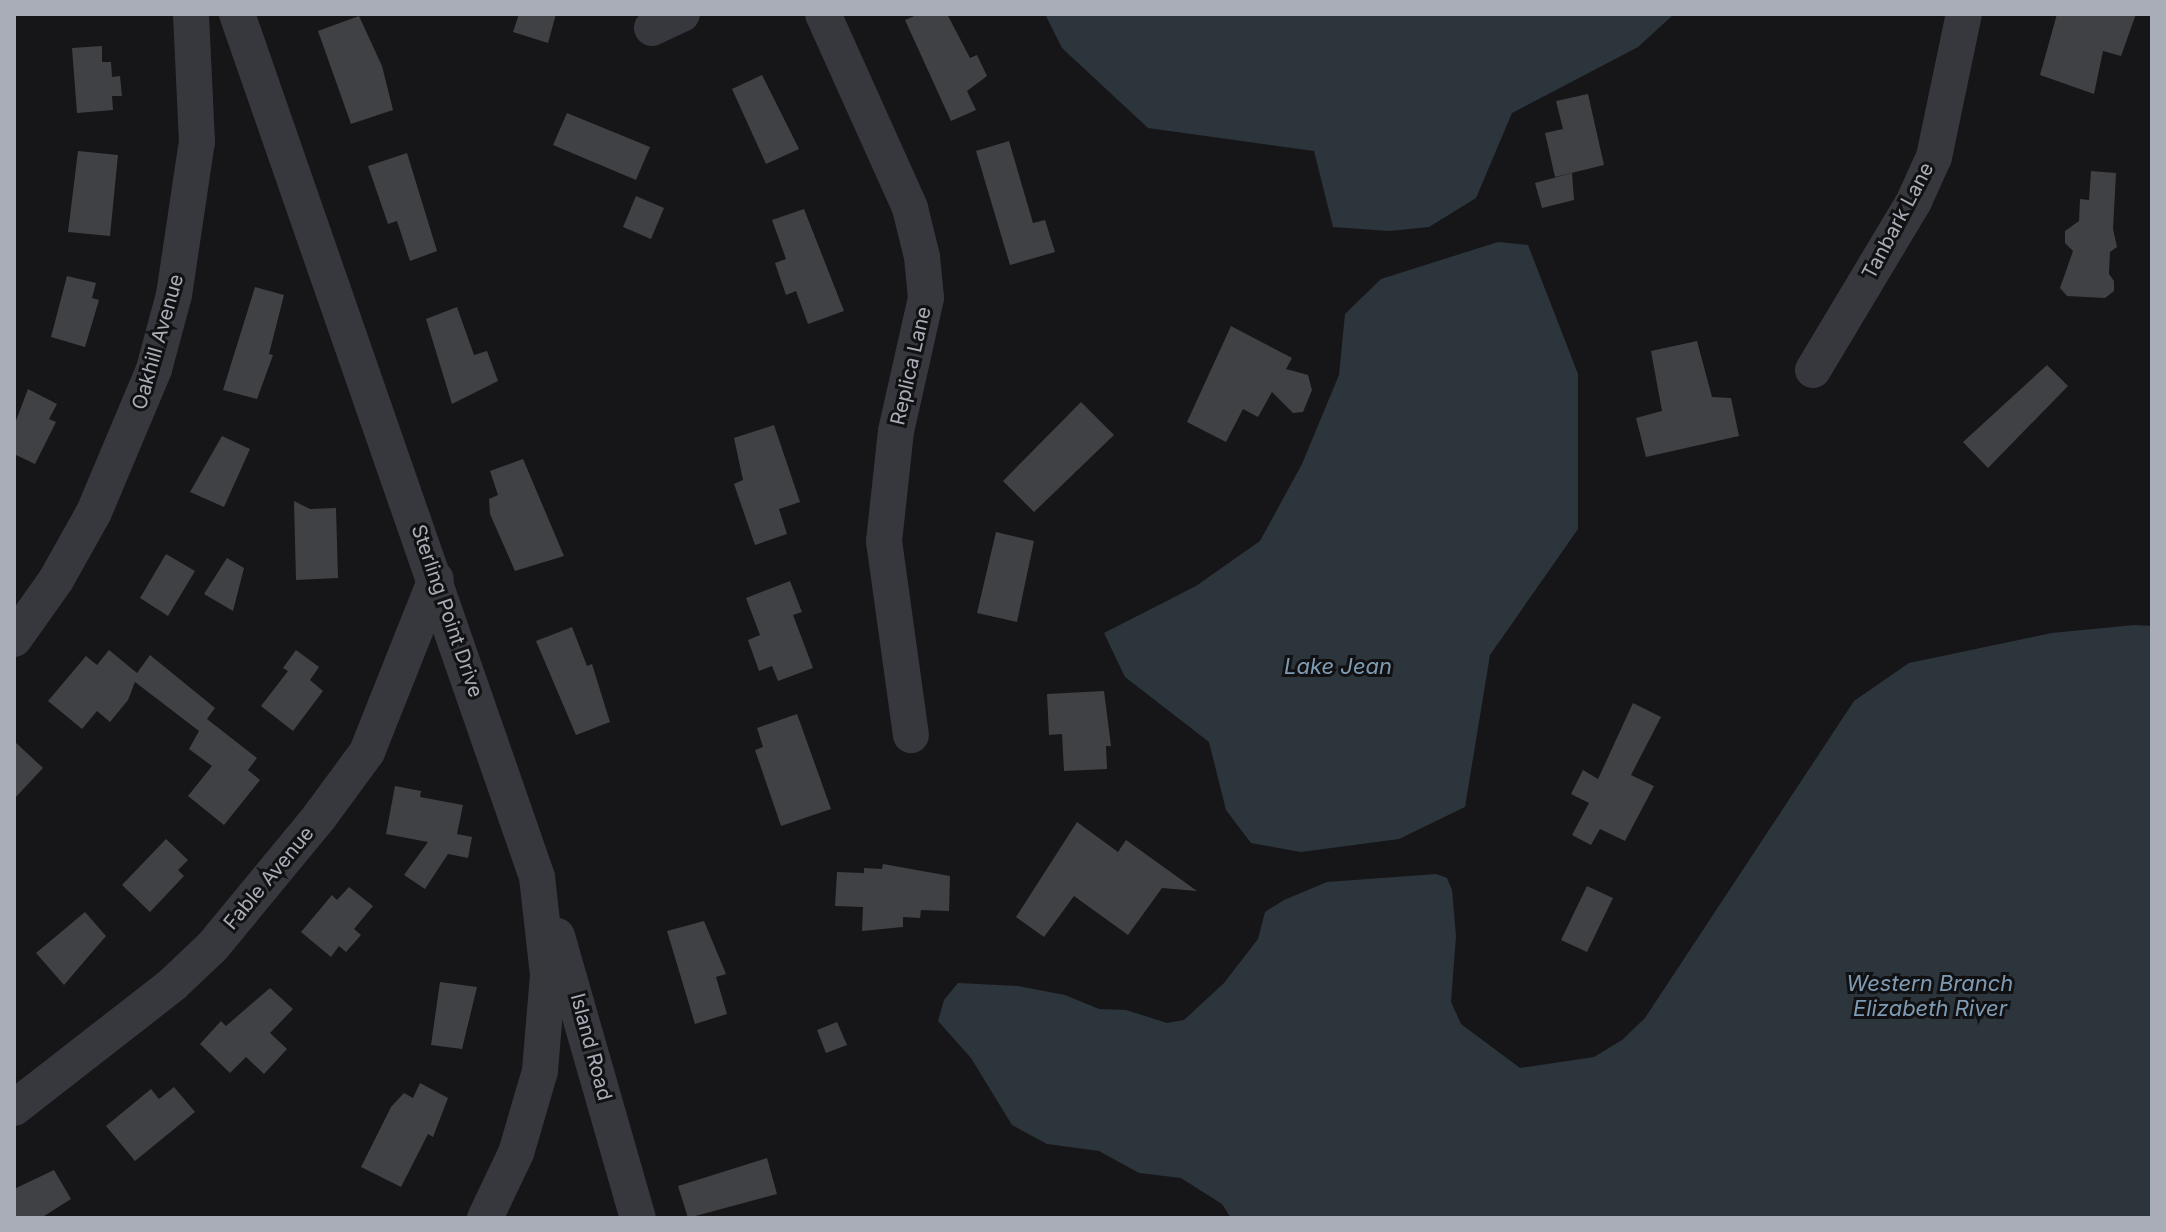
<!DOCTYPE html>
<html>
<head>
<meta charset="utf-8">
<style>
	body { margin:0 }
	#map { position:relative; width:2166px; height:1232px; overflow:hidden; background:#161618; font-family:Inter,sans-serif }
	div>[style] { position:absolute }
	.water>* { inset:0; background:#2c353c }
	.building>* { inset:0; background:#404145 }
	.minor>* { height:36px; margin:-18px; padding:0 18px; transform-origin:18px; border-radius:18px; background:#37383d }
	span { translate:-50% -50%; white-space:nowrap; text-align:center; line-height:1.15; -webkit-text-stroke:6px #111113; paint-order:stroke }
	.street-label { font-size:20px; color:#a8adb8 }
	.water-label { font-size:22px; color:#7f9bb3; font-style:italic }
	.frame { position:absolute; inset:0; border:16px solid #a8adb8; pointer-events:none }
</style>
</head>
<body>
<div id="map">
	<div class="water">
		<i style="clip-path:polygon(1045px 14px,1674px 14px,1638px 47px,1512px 113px,1476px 198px,1429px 227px,1389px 231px,1333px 227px,1314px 151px,1148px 128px,1062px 48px)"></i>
		<i style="clip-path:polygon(1498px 242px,1528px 245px,1578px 374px,1578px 529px,1490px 655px,1465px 807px,1399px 839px,1301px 852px,1251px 843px,1226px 810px,1209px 742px,1125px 677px,1104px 633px,1196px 586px,1260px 541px,1302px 464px,1339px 375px,1345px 314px,1381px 279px)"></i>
		<i style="clip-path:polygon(2134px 625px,2152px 626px,2152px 1218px,1231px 1218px,1222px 1204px,1181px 1178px,1139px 1173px,1099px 1151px,1047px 1144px,1012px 1125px,971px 1058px,938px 1021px,944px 1000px,958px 983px,1018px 986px,1065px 995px,1099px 1009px,1126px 1010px,1167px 1023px,1184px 1020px,1224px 983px,1258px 939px,1265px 912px,1284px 900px,1327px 882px,1436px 874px,1447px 878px,1452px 890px,1456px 936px,1451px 1002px,1461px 1024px,1520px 1068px,1594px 1057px,1622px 1040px,1645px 1018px,1854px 701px,1909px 663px,2052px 633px)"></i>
	</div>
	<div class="building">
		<i style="clip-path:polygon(519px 14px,556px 14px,548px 43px,513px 32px)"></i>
		<i style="clip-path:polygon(919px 14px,947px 14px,970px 58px,977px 55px,987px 76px,967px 91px,976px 110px,951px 121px,905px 20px)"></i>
		<i style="clip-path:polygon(2057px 14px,2136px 14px,2121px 56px,2103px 51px,2094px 94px,2040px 75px)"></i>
		<i style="clip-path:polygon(359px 16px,382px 66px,393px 110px,351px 124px,318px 31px)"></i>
		<i style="clip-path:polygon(102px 46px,102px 62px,111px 62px,112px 77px,120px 76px,122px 96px,112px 96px,113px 110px,77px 113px,72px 48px)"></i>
		<i style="clip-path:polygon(762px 75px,799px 149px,766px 164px,732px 89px)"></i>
		<i style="clip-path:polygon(1588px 94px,1604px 165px,1555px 177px,1545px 133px,1563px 129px,1556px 101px)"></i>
		<i style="clip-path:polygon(567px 113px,650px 147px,636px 180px,553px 145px)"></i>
		<i style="clip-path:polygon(1009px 141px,1033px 223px,1045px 220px,1055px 252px,1010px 265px,976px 151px)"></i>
		<i style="clip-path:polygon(78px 151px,118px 155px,110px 236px,68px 232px)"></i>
		<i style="clip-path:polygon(407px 153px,437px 251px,410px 261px,397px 221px,388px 224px,368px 166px)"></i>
		<i style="clip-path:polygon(2091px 171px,2116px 173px,2113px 229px,2117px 247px,2110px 252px,2109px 274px,2114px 281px,2114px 291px,2105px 298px,2067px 296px,2060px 288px,2073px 251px,2065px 243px,2065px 231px,2079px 221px,2080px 199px,2089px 200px)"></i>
		<i style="clip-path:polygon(1572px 173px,1574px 200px,1542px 208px,1535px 183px)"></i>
		<i style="clip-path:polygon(636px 196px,664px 208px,651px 239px,623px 227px)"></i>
		<i style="clip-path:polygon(804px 209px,844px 311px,808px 324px,796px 291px,786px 295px,775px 263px,786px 259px,772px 220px)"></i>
		<i style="clip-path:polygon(67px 276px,96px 283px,92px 298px,99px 300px,85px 347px,51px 337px)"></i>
		<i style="clip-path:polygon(255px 287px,284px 295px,269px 354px,273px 355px,257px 399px,223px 390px)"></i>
		<i style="clip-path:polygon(457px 307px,474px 355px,487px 351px,498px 381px,452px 404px,426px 319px)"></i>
		<i style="clip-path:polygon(1231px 326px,1292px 358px,1286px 369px,1308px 375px,1312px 390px,1303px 412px,1293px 413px,1272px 392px,1258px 417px,1243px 409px,1226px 442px,1187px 422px)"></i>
		<i style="clip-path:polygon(1697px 341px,1712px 397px,1731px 398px,1739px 436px,1646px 457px,1636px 418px,1662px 411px,1651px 351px)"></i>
		<i style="clip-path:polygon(2047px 365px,2068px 386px,1988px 468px,1963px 442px)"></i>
		<i style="clip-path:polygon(28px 389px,57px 404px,49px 419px,56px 422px,35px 464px,14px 454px,14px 426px)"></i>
		<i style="clip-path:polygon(1081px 402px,1114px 435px,1034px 512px,1003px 481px)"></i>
		<i style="clip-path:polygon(774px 425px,800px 502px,779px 509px,787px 534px,755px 545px,734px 484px,743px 480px,734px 438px)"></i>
		<i style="clip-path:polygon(222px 436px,250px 449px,224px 507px,190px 492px)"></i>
		<i style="clip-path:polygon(523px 459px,564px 556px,515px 571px,490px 514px,489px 499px,498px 495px,490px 471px)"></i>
		<i style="clip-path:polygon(294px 501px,310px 509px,336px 508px,338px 578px,296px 580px)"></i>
		<i style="clip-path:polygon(996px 532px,1034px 541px,1017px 622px,977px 613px)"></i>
		<i style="clip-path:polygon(166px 554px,195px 571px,168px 616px,140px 598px)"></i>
		<i style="clip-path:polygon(227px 558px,244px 568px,233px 611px,204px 594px)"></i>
		<i style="clip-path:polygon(790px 581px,802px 612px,793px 615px,813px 668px,778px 681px,772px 666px,759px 671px,748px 640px,760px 635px,746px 598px)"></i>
		<i style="clip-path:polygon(572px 627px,587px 666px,592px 664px,610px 722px,576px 735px,536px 641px)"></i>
		<i style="clip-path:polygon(109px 650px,137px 673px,150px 655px,215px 708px,207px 719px,257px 758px,248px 770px,260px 780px,224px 825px,188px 796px,212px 766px,189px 749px,199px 731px,135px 682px,128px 700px,110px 722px,97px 711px,82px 729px,48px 701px,86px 656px,97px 665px)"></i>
		<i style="clip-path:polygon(296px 650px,319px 667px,310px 680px,323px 691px,293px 731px,261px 706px,288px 671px,283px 668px)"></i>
		<i style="clip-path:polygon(1104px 691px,1111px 746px,1106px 746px,1107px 769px,1064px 771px,1062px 734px,1049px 735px,1047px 694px)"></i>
		<i style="clip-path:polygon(1633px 703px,1661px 717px,1631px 775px,1654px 786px,1625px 841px,1600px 829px,1591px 845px,1572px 835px,1589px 803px,1571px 794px,1583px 770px,1598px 779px)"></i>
		<i style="clip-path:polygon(797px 714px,831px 809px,781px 826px,755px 750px,763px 747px,757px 728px)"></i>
		<i style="clip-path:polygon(14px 741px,43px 768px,14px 799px)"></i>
		<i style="clip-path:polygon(395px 786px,421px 791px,420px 797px,463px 805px,457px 834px,472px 837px,468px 858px,448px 854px,425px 889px,404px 875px,428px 842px,386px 834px)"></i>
		<i style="clip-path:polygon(1077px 822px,1118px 852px,1126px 840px,1197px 891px,1162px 888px,1128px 935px,1074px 896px,1044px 937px,1016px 917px)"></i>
		<i style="clip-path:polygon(166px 839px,188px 860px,178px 870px,184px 876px,150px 912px,122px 885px)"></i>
		<i style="clip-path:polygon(883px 864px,950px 876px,949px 911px,921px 910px,920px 918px,903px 917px,903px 927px,862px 931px,863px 907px,835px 906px,837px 872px,864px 873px,864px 868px,882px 869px)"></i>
		<i style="clip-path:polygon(1587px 886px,1613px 898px,1587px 952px,1561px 940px)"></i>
		<i style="clip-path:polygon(349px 887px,373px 906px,354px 929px,361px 935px,346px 952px,339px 946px,331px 957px,301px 932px,332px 895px,337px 900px)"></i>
		<i style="clip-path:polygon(85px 912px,106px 936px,64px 985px,36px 953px)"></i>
		<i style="clip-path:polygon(704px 921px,726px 974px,716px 977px,727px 1014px,695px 1024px,667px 931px)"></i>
		<i style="clip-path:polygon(440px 982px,477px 987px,462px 1049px,431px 1045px)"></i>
		<i style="clip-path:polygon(270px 988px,293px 1009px,270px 1033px,287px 1049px,264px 1074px,246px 1057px,230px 1073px,200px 1044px,221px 1021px,226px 1026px)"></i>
		<i style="clip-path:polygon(837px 1022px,847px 1045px,826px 1053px,817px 1030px)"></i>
		<i style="clip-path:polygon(420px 1083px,448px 1098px,433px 1137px,428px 1134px,401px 1187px,361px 1167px,391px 1107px,404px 1093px,413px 1098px)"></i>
		<i style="clip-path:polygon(174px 1087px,195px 1112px,135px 1161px,106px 1126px,151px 1089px,159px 1099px)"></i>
		<i style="clip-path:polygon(767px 1158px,777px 1194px,688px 1218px,678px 1186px)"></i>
		<i style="clip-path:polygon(54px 1170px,71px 1199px,41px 1218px,14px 1218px,14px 1189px)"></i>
	</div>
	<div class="minor">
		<i style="left:237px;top:14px;width:914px;rotate:70.83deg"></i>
		<i style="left:537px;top:877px;width:99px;rotate:83.6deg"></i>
		<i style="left:548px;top:975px;width:96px;rotate:94.8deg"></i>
		<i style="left:540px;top:1071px;width:85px;rotate:106.3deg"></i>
		<i style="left:516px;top:1153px;width:72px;rotate:115.5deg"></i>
		<i style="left:823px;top:14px;width:213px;rotate:65.8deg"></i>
		<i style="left:910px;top:208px;width:50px;rotate:76.2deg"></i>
		<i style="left:922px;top:257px;width:41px;rotate:84.4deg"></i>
		<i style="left:926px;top:298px;width:136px;rotate:102.7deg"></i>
		<i style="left:896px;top:431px;width:111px;rotate:96.2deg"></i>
		<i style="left:884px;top:541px;width:196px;rotate:82.1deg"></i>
		<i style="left:652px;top:28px;width:33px;rotate:-25deg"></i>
		<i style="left:1813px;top:370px;width:197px;rotate:-59.1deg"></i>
		<i style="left:1914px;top:201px;width:48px;rotate:-65.6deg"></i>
		<i style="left:1934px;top:157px;width:146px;rotate:-78.2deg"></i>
		<i style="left:14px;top:639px;width:72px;rotate:-54.6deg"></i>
		<i style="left:56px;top:580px;width:78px;rotate:-60.8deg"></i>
		<i style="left:94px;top:512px;width:155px;rotate:-67.2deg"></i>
		<i style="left:154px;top:369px;width:77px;rotate:-74.9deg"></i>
		<i style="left:174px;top:295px;width:155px;rotate:-81.5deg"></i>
		<i style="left:197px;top:142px;width:128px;rotate:-92.7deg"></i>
		<i style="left:557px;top:936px;width:293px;rotate:74deg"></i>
		<i style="left:14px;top:1108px;width:202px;rotate:-37.9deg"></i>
		<i style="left:173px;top:984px;width:55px;rotate:-43.5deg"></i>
		<i style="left:213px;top:946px;width:168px;rotate:-50.5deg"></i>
		<i style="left:320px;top:816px;width:79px;rotate:-53.7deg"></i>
		<i style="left:367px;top:752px;width:186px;rotate:-68.3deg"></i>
	</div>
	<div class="street-label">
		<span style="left:1898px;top:221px;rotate:-62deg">Tanbark Lane</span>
		<span style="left:158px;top:342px;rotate:-74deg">Oakhill Avenue</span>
		<span style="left:911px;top:366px;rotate:-77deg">Replica Lane</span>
		<span style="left:447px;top:611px;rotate:71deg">Sterling Point Drive</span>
		<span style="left:269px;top:878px;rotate:-50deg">Fable Avenue</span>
		<span style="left:591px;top:1047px;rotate:75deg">Island Road</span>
	</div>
	<div class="water-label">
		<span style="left:1338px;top:667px">Lake Jean</span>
		<span style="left:1930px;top:996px">Western Branch<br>Elizabeth River</span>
	</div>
	<div class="frame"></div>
</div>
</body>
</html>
